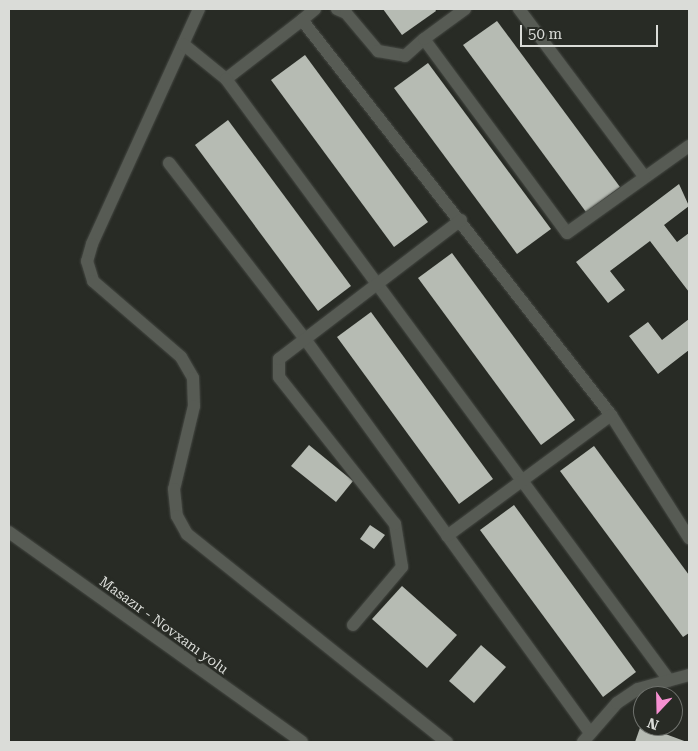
<!DOCTYPE html>
<html>
<head>
<meta charset="utf-8">
<style>
	body { margin:0 }
	#map { position:relative; width:698px; height:751px; overflow:hidden; background:#282b25; font-family:"Roboto Serif",serif }
	div>[style] { position:absolute }
	.building>* { inset:0; background:#b6bbb3 }
	.roads { filter:drop-shadow(0 0 1px #454843) drop-shadow(0 0 1px #454843) }
	.minor>* { height:12px; margin:-6px; padding:0 6px; transform-origin:6px; border-radius:6px; background:#575b54 }
	.tertiary>* { height:12px; margin:-6px; padding:0 6px; transform-origin:6px; border-radius:6px; background:#575b54 }
	span { translate:-50% -50%; white-space:nowrap; text-align:center; line-height:1.15; -webkit-text-stroke:5px #282b25; paint-order:stroke }
	.street-label { font-size:14px; color:#dadcd8 }
	.frame { position:absolute; inset:0; border:10px solid #dadcd8; pointer-events:none }
	.north { position:absolute; left:633px; top:686px; width:50px; height:50px; box-sizing:border-box; background:#282b25; border:1px solid #6f726d; border-radius:50%; rotate:201deg; font-size:14px; font-weight:700; line-height:20px; text-align:center; color:#dadcd8 }
	.north::after { content:''; display:block; margin:auto; width:18px; height:22px; background:#f690d1; clip-path:polygon(50% 0,100% 100%,50% 72%,0 100%) }
	.scale { position:absolute; left:520px; top:25px; width:138px; height:22px; box-sizing:border-box; border:2px solid #dadcd8; border-top:0; padding-left:6px; font-size:15px; line-height:18px; white-space:nowrap; color:#dadcd8; -webkit-text-stroke:4px #282b25; paint-order:stroke }
</style>
</head>
<body>
<div id="map">
	<div class="building">
		<i style="clip-path:polygon(383px 9px,435px 9px,436px 11px,402px 35px)"></i>
		<i style="clip-path:polygon(497px 21px,620px 187px,586px 212px,463px 45px)"></i>
		<i style="clip-path:polygon(305px 55px,428px 222px,394px 247px,271px 80px)"></i>
		<i style="clip-path:polygon(428px 63px,551px 229px,517px 254px,394px 88px)"></i>
		<i style="clip-path:polygon(228px 120px,351px 286px,318px 311px,195px 145px)"></i>
		<i style="clip-path:polygon(679px 184px,689px 206px,664px 225px,677px 242px,689px 233px,689px 292px,650px 241px,610px 271px,625px 290px,608px 303px,576px 262px)"></i>
		<i style="clip-path:polygon(452px 253px,575px 420px,541px 445px,418px 278px)"></i>
		<i style="clip-path:polygon(371px 312px,493px 479px,459px 504px,337px 337px)"></i>
		<i style="clip-path:polygon(689px 319px,689px 350px,658px 374px,629px 336px,648px 322px,662px 340px)"></i>
		<i style="clip-path:polygon(309px 445px,353px 481px,336px 502px,291px 466px)"></i>
		<i style="clip-path:polygon(594px 446px,689px 575px,689px 633px,683px 637px,560px 471px)"></i>
		<i style="clip-path:polygon(514px 505px,636px 672px,603px 697px,480px 530px)"></i>
		<i style="clip-path:polygon(370px 525px,385px 535px,374px 549px,360px 539px)"></i>
		<i style="clip-path:polygon(402px 586px,457px 635px,427px 668px,372px 619px)"></i>
		<i style="clip-path:polygon(481px 645px,506px 667px,474px 703px,449px 681px)"></i>
		<i style="clip-path:polygon(641px 725px,687px 742px,635px 742px)"></i>
	</div>
	<div class="roads">
		<div class="minor">
			<i style="left:199px;top:9px;width:258px;rotate:114.5deg"></i>
			<i style="left:92px;top:244px;width:18px;rotate:106deg"></i>
			<i style="left:87px;top:261px;width:21px;rotate:73deg"></i>
			<i style="left:93px;top:281px;width:116px;rotate:40.8deg"></i>
			<i style="left:181px;top:357px;width:24px;rotate:60deg"></i>
			<i style="left:193px;top:378px;width:28px;rotate:88deg"></i>
			<i style="left:194px;top:406px;width:85px;rotate:103.5deg"></i>
			<i style="left:174px;top:489px;width:27px;rotate:84deg"></i>
			<i style="left:177px;top:516px;width:21px;rotate:61deg"></i>
			<i style="left:187px;top:534px;width:333px;rotate:38.7deg"></i>
			<i style="left:337px;top:9px;width:10px;rotate:24deg"></i>
			<i style="left:346px;top:13px;width:50px;rotate:49.9deg"></i>
			<i style="left:378px;top:51px;width:27px;rotate:10deg"></i>
			<i style="left:405px;top:56px;width:25px;rotate:-42deg"></i>
			<i style="left:424px;top:39px;width:241px;rotate:53.6deg"></i>
			<i style="left:567px;top:233px;width:150px;rotate:-35.5deg"></i>
			<i style="left:519px;top:9px;width:209px;rotate:53.2deg"></i>
			<i style="left:302px;top:20px;width:17px;rotate:-40deg"></i>
			<i style="left:424px;top:39px;width:51px;rotate:-36.2deg"></i>
			<i style="left:183px;top:44px;width:55px;rotate:39.1deg"></i>
			<i style="left:226px;top:79px;width:96px;rotate:-37.8deg"></i>
			<i style="left:302px;top:20px;width:502px;rotate:51.96deg"></i>
			<i style="left:611px;top:415px;width:146px;rotate:57.6deg"></i>
			<i style="left:226px;top:79px;width:747px;rotate:53.61deg"></i>
			<i style="left:169px;top:163px;width:222px;rotate:52.3deg"></i>
			<i style="left:305px;top:339px;width:485px;rotate:54.1deg"></i>
			<i style="left:447px;top:536px;width:204px;rotate:-36.4deg"></i>
			<i style="left:353px;top:625px;width:76px;rotate:-49.8deg"></i>
			<i style="left:402px;top:567px;width:44px;rotate:-99.2deg"></i>
			<i style="left:395px;top:524px;width:187px;rotate:-128.3deg"></i>
			<i style="left:279px;top:377px;width:18px;rotate:-90deg"></i>
			<i style="left:279px;top:359px;width:229px;rotate:-37.4deg"></i>
			<i style="left:583px;top:742px;width:52px;rotate:-48.9deg"></i>
			<i style="left:617px;top:703px;width:25px;rotate:-34deg"></i>
			<i style="left:638px;top:689px;width:53px;rotate:-15.4deg"></i>
		</div>
		<div class="tertiary">
			<i style="left:9px;top:532px;width:360px;rotate:35.6deg"></i>
		</div>
	</div>
	<div class="street-label">
		<span style="left:164px;top:625px;rotate:36deg">Masazır - Novxanı yolu</span>
	</div>
	<div class="frame"></div>
	<div class="north">N</div>
	<div class="scale">50 m</div>
</div>
</body>
</html>
